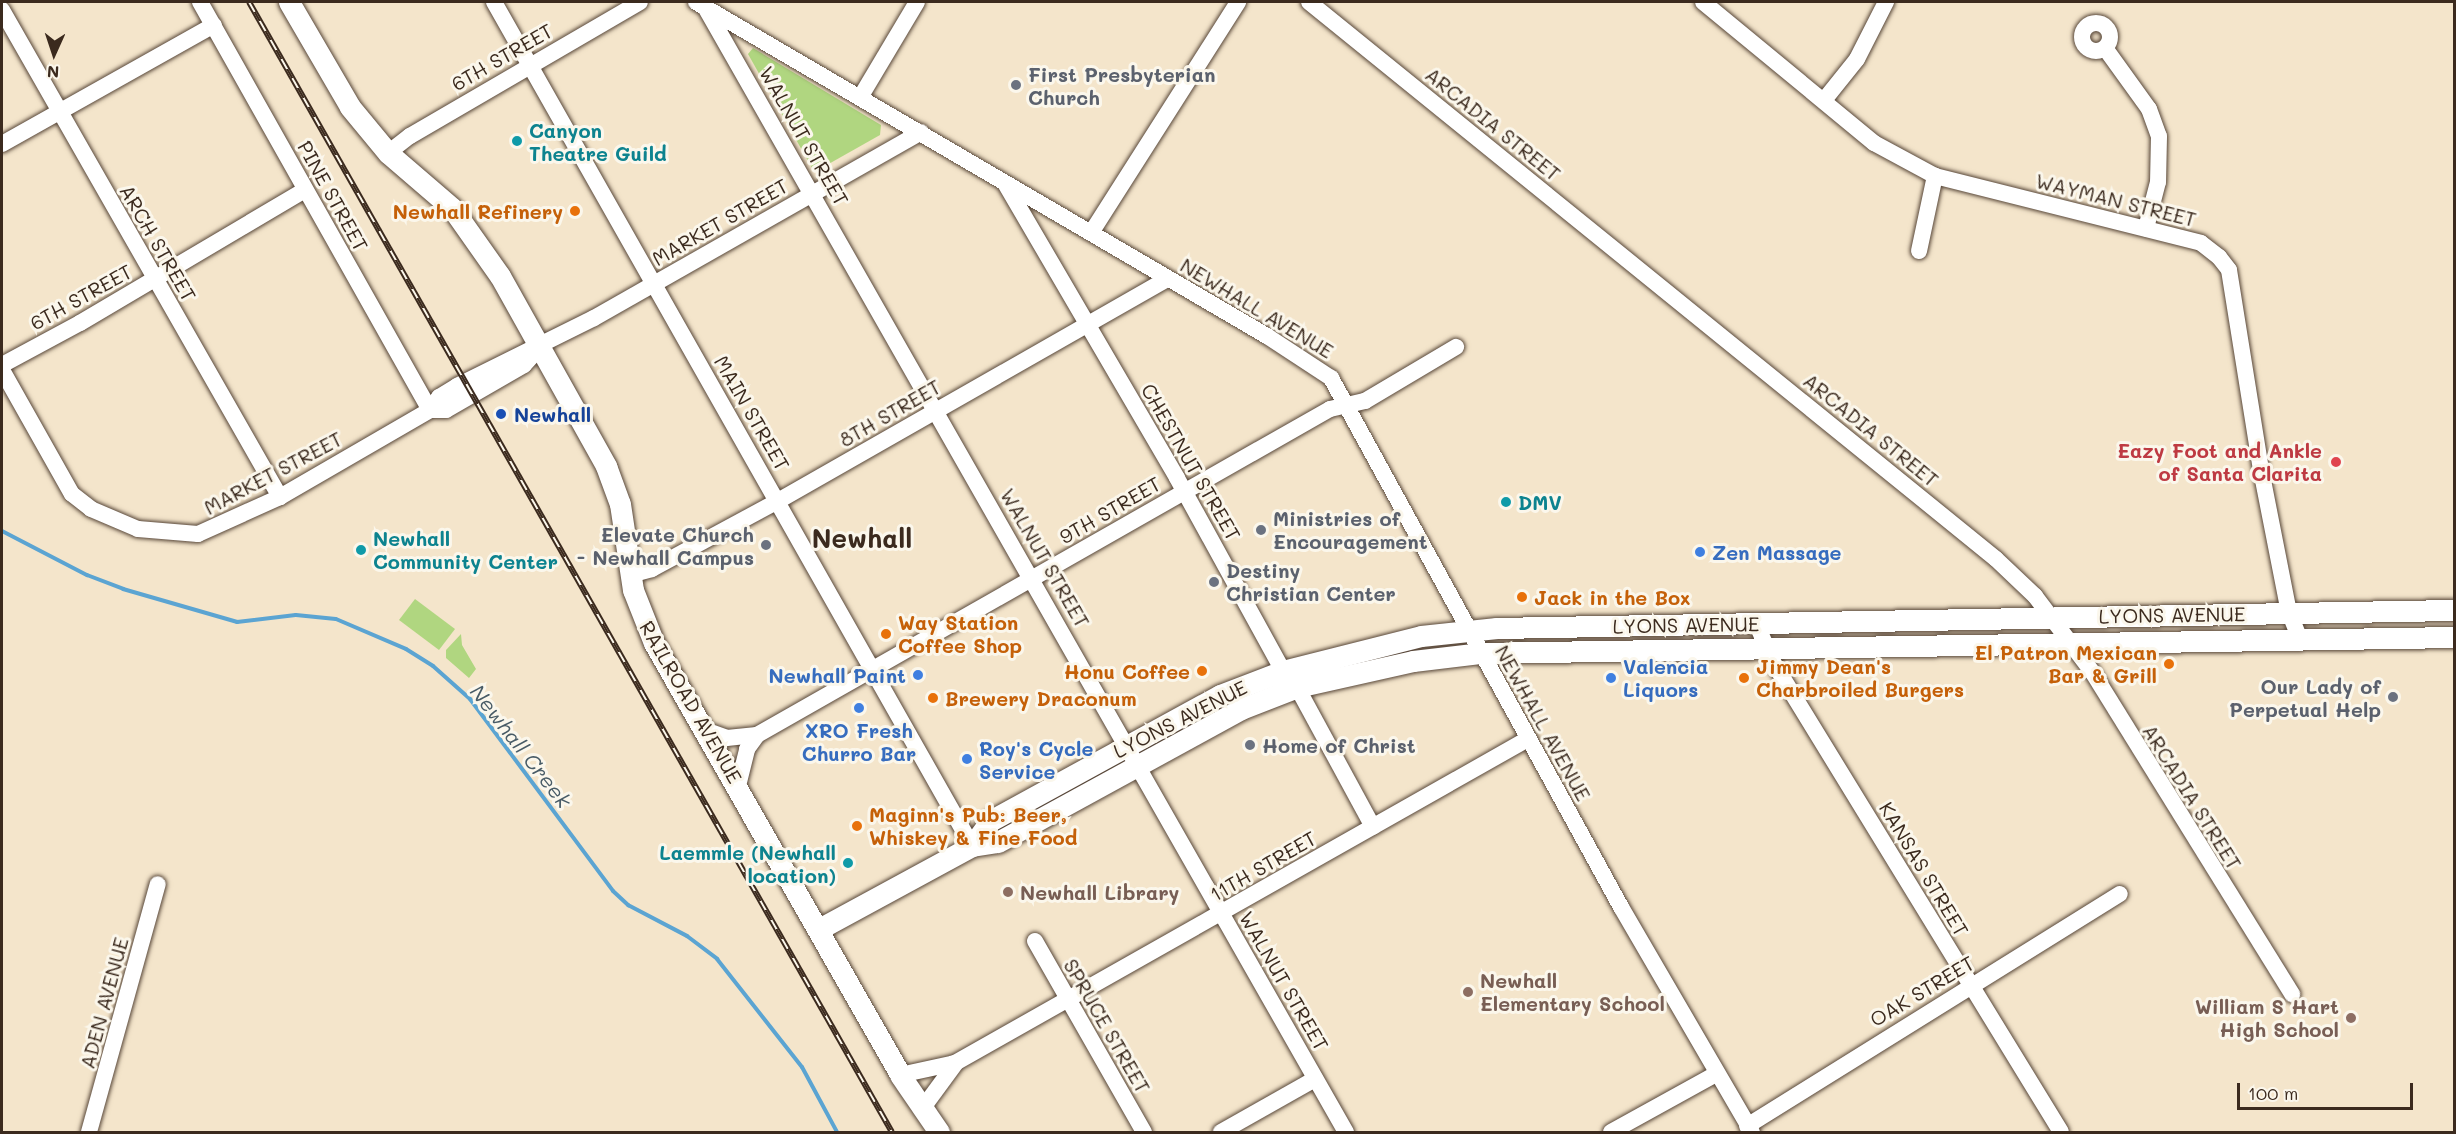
<!DOCTYPE html>
<html>
<head>
<meta charset="utf-8">
<style>
	body { margin:0 }
	#map { position:relative; width:2456px; height:1134px; overflow:hidden; background:#f4e5cb; font-family:Mali,sans-serif }
	div>[style] { position:absolute }
	.green>* { inset:0; background:#b0d680 }
	.stream>* { height:4px; margin:-2px; padding:0 2px; transform-origin:2px; border-radius:2px; background:#5ba4d2 }
	.roads { filter:drop-shadow(0 0 2px #574638) drop-shadow(0 0 2px #574638) }
	.minor>* { height:16px; margin:-8px; padding:0 8px; transform-origin:8px; border-radius:8px; background:#fff }
	.minor>.ring { margin:-8px; padding:0; box-sizing:content-box; background:none; border:16px solid #fff; border-radius:50% }
	.major>* { height:21px; margin:-10.5px; padding:0 10.5px; transform-origin:10.5px; border-radius:10.5px; background:#fff }
	.rail>* { height:6px; margin-top:-3px; transform-origin:0; background:repeating-linear-gradient(90deg,#fbf7ec 0 11px,#3b2a1e 0 22px); box-sizing:border-box; border-block:2px solid #3b2a1e }
	.dots>* { width:16px; height:16px; translate:-50% -50%; box-sizing:border-box; border:3px solid #fbf7ec; border-radius:50% }
	span { translate:-50% -50%; white-space:nowrap; text-align:center; line-height:1.15; -webkit-text-stroke:6px #fbf7ec; paint-order:stroke }
	.street-label { font-size:20px; color:#3b2a1e }
	.worship-label { font-size:20px; color:#5b616d; font-weight:700 }
	.left { translate:0 -50%; text-align:left }
	.right { translate:-100% -50%; text-align:right }
	.culture-label { font-size:20px; color:#0d838f; font-weight:700 }
	.food-label { font-size:20px; color:#c56008; font-weight:700 }
	.transit-label { font-size:20px; color:#164399; font-weight:700 }
	.health-label { font-size:20px; color:#be3a42; font-weight:700 }
	.shop-label { font-size:20px; color:#366cbe; font-weight:700 }
	.education-label { font-size:20px; color:#785e54; font-weight:700 }
	.water-label { font-size:21px; color:#485b66; font-style:italic }
	.district-label { font-size:26px; color:#3b2a1e; font-weight:700 }
	.frame { position:absolute; inset:0; border:3px solid #3b2a1e; pointer-events:none }
	.north { position:absolute; left:24px; top:24px; width:60px; height:60px; -webkit-text-stroke:4px #fbf7ec; paint-order:stroke; rotate:183deg; font-size:16px; font-weight:700; line-height:24px; text-align:center; color:#3b2a1e }
	.north::after { content:''; display:block; margin:auto; width:21px; height:27px; background:#3b2a1e; clip-path:polygon(50% 0,100% 100%,50% 72%,0 100%) }
	.scale { position:absolute; left:2237px; top:1083px; width:176px; height:27px; box-sizing:border-box; border:3px solid #3b2a1e; border-top:0; padding-left:8px; font-size:18px; line-height:21px; white-space:nowrap; color:#3b2a1e; -webkit-text-stroke:4px #fbf7ec; paint-order:stroke }
</style>
</head>
<body>
<div id="map">
	<div class="green">
		<i style="clip-path:polygon(753px 48px,881px 125px,880px 135px,818px 170px,812px 168px,748px 54px)"></i>
		<i style="clip-path:polygon(415px 599px,455px 629px,439px 650px,399px 620px)"></i>
		<i style="clip-path:polygon(461px 634px,462px 645px,476px 669px,469px 678px,446px 658px,446px 650px)"></i>
	</div>
	<div class="stream">
		<i style="left:2px;top:531px;width:96px;rotate:27.4deg"></i>
		<i style="left:87px;top:575px;width:39px;rotate:21deg"></i>
		<i style="left:123px;top:589px;width:119px;rotate:16.1deg"></i>
		<i style="left:237px;top:622px;width:59px;rotate:-6.8deg"></i>
		<i style="left:296px;top:615px;width:40px;rotate:5.7deg"></i>
		<i style="left:336px;top:619px;width:76px;rotate:23.2deg"></i>
		<i style="left:406px;top:649px;width:32px;rotate:32deg"></i>
		<i style="left:433px;top:666px;width:50px;rotate:41.7deg"></i>
		<i style="left:470px;top:699px;width:239px;rotate:53.3deg"></i>
		<i style="left:613px;top:891px;width:21px;rotate:43deg"></i>
		<i style="left:628px;top:905px;width:67px;rotate:27.7deg"></i>
		<i style="left:687px;top:936px;width:38px;rotate:37deg"></i>
		<i style="left:717px;top:959px;width:137px;rotate:51.8deg"></i>
		<i style="left:802px;top:1067px;width:74px;rotate:61.7deg"></i>
	</div>
	<div class="roads">
		<div class="minor">
			<i style="left:200px;top:2px;width:468px;rotate:60.6deg"></i>
			<i style="left:494px;top:2px;width:970px;rotate:60.47deg"></i>
			<i style="left:696px;top:2px;width:662px;rotate:30.33deg"></i>
			<i style="left:1267px;top:336px;width:77px;rotate:33.3deg"></i>
			<i style="left:1331px;top:378px;width:603px;rotate:61.27deg"></i>
			<i style="left:1621px;top:907px;width:260px;rotate:59.8deg"></i>
			<i style="left:1309px;top:2px;width:884px;rotate:39.03deg"></i>
			<i style="left:1996px;top:559px;width:54px;rotate:43.5deg"></i>
			<i style="left:2035px;top:596px;width:96px;rotate:53deg"></i>
			<i style="left:2093px;top:673px;width:378px;rotate:58.2deg"></i>
			<i style="left:1703px;top:2px;width:222px;rotate:39.5deg"></i>
			<i style="left:1874px;top:143px;width:69px;rotate:28.4deg"></i>
			<i style="left:1935px;top:176px;width:274px;rotate:14.1deg"></i>
			<i style="left:2201px;top:243px;width:23px;rotate:38deg"></i>
			<i style="left:2219px;top:257px;width:16px;rotate:52deg"></i>
			<i style="left:2229px;top:270px;width:208px;rotate:80.9deg"></i>
			<i style="left:2262px;top:475px;width:140px;rotate:78.9deg"></i>
			<i style="left:2289px;top:612px;width:29px;rotate:68deg"></i>
			<i style="left:705px;top:7px;width:1295px;rotate:60.33deg"></i>
			<i style="left:2px;top:10px;width:561px;rotate:60.28deg"></i>
			<i class="ring" style="left:2082px;top:23px;width:12px;height:12px"></i>
			<i style="left:2105px;top:48px;width:75px;rotate:54.2deg"></i>
			<i style="left:2149px;top:109px;width:29px;rotate:70deg"></i>
			<i style="left:2159px;top:136px;width:46px;rotate:91.2deg"></i>
			<i style="left:2158px;top:182px;width:48px;rotate:104.6deg"></i>
			<i style="left:861px;top:96px;width:109px;rotate:-59.2deg"></i>
			<i style="left:1825px;top:99px;width:51px;rotate:-51.3deg"></i>
			<i style="left:1857px;top:59px;width:64px;rotate:-63deg"></i>
			<i style="left:2px;top:144px;width:243px;rotate:-29.3deg"></i>
			<i style="left:388px;top:153px;width:28px;rotate:-38deg"></i>
			<i style="left:410px;top:136px;width:266px;rotate:-30.2deg"></i>
			<i style="left:1006px;top:185px;width:339px;rotate:59.7deg"></i>
			<i style="left:1177px;top:478px;width:220px;rotate:61.2deg"></i>
			<i style="left:1283px;top:671px;width:21px;rotate:49deg"></i>
			<i style="left:1297px;top:687px;width:159px;rotate:61.5deg"></i>
			<i style="left:1091px;top:233px;width:274px;rotate:-57.5deg"></i>
			<i style="left:1919px;top:251px;width:77px;rotate:-78deg"></i>
			<i style="left:2px;top:365px;width:89px;rotate:-28.3deg"></i>
			<i style="left:80px;top:323px;width:261px;rotate:-30.6deg"></i>
			<i style="left:2px;top:370px;width:142px;rotate:60.6deg"></i>
			<i style="left:72px;top:494px;width:24px;rotate:38deg"></i>
			<i style="left:91px;top:509px;width:51px;rotate:23.1deg"></i>
			<i style="left:138px;top:529px;width:60px;rotate:4.8deg"></i>
			<i style="left:198px;top:534px;width:90px;rotate:-24.3deg"></i>
			<i style="left:280px;top:497px;width:173px;rotate:-30.1deg"></i>
			<i style="left:430px;top:410px;width:16px"></i>
			<i style="left:446px;top:410px;width:90px;rotate:-30deg"></i>
			<i style="left:524px;top:365px;width:24px;rotate:-48deg"></i>
			<i style="left:430px;top:410px;width:16px;rotate:-55deg"></i>
			<i style="left:439px;top:397px;width:21px;rotate:-31deg"></i>
			<i style="left:457px;top:386px;width:153px;rotate:-26.4deg"></i>
			<i style="left:594px;top:318px;width:376px;rotate:-29.6deg"></i>
			<i style="left:630px;top:575px;width:23px;rotate:-15deg"></i>
			<i style="left:652px;top:569px;width:143px;rotate:-28.4deg"></i>
			<i style="left:778px;top:501px;width:448px;rotate:-29.7deg"></i>
			<i style="left:1757px;top:625px;width:40px;rotate:66.6deg"></i>
			<i style="left:1773px;top:662px;width:551px;rotate:58.5deg"></i>
			<i style="left:705px;top:730px;width:23px;rotate:20deg"></i>
			<i style="left:727px;top:738px;width:30px;rotate:-6deg"></i>
			<i style="left:757px;top:735px;width:659px;rotate:-29.64deg"></i>
			<i style="left:1330px;top:409px;width:36px;rotate:-13deg"></i>
			<i style="left:1365px;top:401px;width:106px;rotate:-30.7deg"></i>
			<i style="left:738px;top:786px;width:38px;rotate:-76deg"></i>
			<i style="left:747px;top:749px;width:17px;rotate:-54deg"></i>
			<i style="left:1035px;top:941px;width:220px;rotate:60.3deg"></i>
			<i style="left:900px;top:1075px;width:56px;rotate:-12.3deg"></i>
			<i style="left:955px;top:1063px;width:658px;rotate:-29.49deg"></i>
			<i style="left:922px;top:1109px;width:56px;rotate:-53.7deg"></i>
			<i style="left:1747px;top:1126px;width:439px;rotate:-31.9deg"></i>
			<i style="left:89px;top:1132px;width:257px;rotate:-74.5deg"></i>
			<i style="left:1221px;top:1132px;width:108px;rotate:-29.4deg"></i>
			<i style="left:1611px;top:1132px;width:120px;rotate:-28.9deg"></i>
		</div>
		<div class="major">
			<i style="left:289px;top:2px;width:121px;rotate:59.8deg"></i>
			<i style="left:350px;top:107px;width:60px;rotate:50.4deg"></i>
			<i style="left:388px;top:153px;width:84px;rotate:40.7deg"></i>
			<i style="left:452px;top:208px;width:83px;rotate:54.8deg"></i>
			<i style="left:500px;top:276px;width:218px;rotate:60.8deg"></i>
			<i style="left:606px;top:466px;width:40px;rotate:69.8deg"></i>
			<i style="left:620px;top:504px;width:87px;rotate:81.4deg"></i>
			<i style="left:633px;top:590px;width:57px;rotate:68.4deg"></i>
			<i style="left:654px;top:643px;width:497px;rotate:60.3deg"></i>
			<i style="left:900px;top:1075px;width:69px;rotate:55.6deg"></i>
			<i style="left:972px;top:846px;width:31px;rotate:-54deg"></i>
			<i style="left:990px;top:821px;width:262px;rotate:-28.7deg"></i>
			<i style="left:1220px;top:695px;width:67px;rotate:-20.9deg"></i>
			<i style="left:1283px;top:671px;width:142px;rotate:-14.2deg"></i>
			<i style="left:1421px;top:636px;width:76px;rotate:-6deg"></i>
			<i style="left:1497px;top:628px;width:957px;rotate:-1.08deg"></i>
			<i style="left:819px;top:929px;width:174px;rotate:-28.5deg"></i>
			<i style="left:972px;top:846px;width:26px;rotate:-9deg"></i>
			<i style="left:998px;top:842px;width:277px;rotate:-28.7deg"></i>
			<i style="left:1241px;top:709px;width:60px;rotate:-21.4deg"></i>
			<i style="left:1297px;top:687px;width:119px;rotate:-12.6deg"></i>
			<i style="left:1413px;top:661px;width:67px;rotate:-6.8deg"></i>
			<i style="left:1480px;top:653px;width:974px;rotate:-0.94deg"></i>
		</div>
	</div>
	<div class="rail">
		<i style="left:249px;top:2px;width:1300px;rotate:60.36deg"></i>
	</div>
	<div class="dots">
		<i style="left:1016px;top:85px;background:#6b7280"></i>
		<i style="left:517px;top:141px;background:#0f9aa8"></i>
		<i style="left:575px;top:211px;background:#e8710a"></i>
		<i style="left:501px;top:414px;background:#1a4fb4"></i>
		<i style="left:2336px;top:462px;background:#e0444e"></i>
		<i style="left:1506px;top:502px;background:#0f9aa8"></i>
		<i style="left:1261px;top:530px;background:#6b7280"></i>
		<i style="left:766px;top:545px;background:#6b7280"></i>
		<i style="left:361px;top:550px;background:#0f9aa8"></i>
		<i style="left:1700px;top:552px;background:#3f7fe0"></i>
		<i style="left:1214px;top:582px;background:#6b7280"></i>
		<i style="left:1522px;top:597px;background:#e8710a"></i>
		<i style="left:886px;top:634px;background:#e8710a"></i>
		<i style="left:2169px;top:664px;background:#e8710a"></i>
		<i style="left:1202px;top:671px;background:#e8710a"></i>
		<i style="left:918px;top:675px;background:#3f7fe0"></i>
		<i style="left:1611px;top:678px;background:#3f7fe0"></i>
		<i style="left:1744px;top:678px;background:#e8710a"></i>
		<i style="left:2393px;top:697px;background:#6b7280"></i>
		<i style="left:933px;top:698px;background:#e8710a"></i>
		<i style="left:859px;top:708px;background:#3f7fe0"></i>
		<i style="left:1250px;top:745px;background:#6b7280"></i>
		<i style="left:967px;top:759px;background:#3f7fe0"></i>
		<i style="left:857px;top:826px;background:#e8710a"></i>
		<i style="left:848px;top:863px;background:#0f9aa8"></i>
		<i style="left:1008px;top:892px;background:#8d6e63"></i>
		<i style="left:1468px;top:992px;background:#8d6e63"></i>
		<i style="left:2351px;top:1018px;background:#8d6e63"></i>
	</div>
	<div class="street-label">
		<span style="left:502px;top:57px;rotate:-30deg">6TH STREET</span>
		<span style="left:1493px;top:124px;rotate:39deg">ARCADIA STREET</span>
		<span style="left:804px;top:136px;rotate:60deg">WALNUT STREET</span>
		<span style="left:333px;top:196px;rotate:61deg">PINE STREET</span>
		<span style="left:2116px;top:200px;rotate:14deg">WAYMAN STREET</span>
		<span style="left:720px;top:222px;rotate:-30deg">MARKET STREET</span>
		<span style="left:158px;top:243px;rotate:60deg">ARCH STREET</span>
		<span style="left:81px;top:297px;rotate:-29deg">6TH STREET</span>
		<span style="left:1257px;top:308px;rotate:31deg">NEWHALL AVENUE</span>
		<span style="left:752px;top:413px;rotate:60deg">MAIN STREET</span>
		<span style="left:890px;top:413px;rotate:-30deg">8TH STREET</span>
		<span style="left:1871px;top:430px;rotate:39deg">ARCADIA STREET</span>
		<span style="left:1191px;top:462px;rotate:60deg">CHESTNUT STREET</span>
		<span style="left:273px;top:473px;rotate:-28deg">MARKET STREET</span>
		<span style="left:1110px;top:510px;rotate:-30deg">9TH STREET</span>
		<span style="left:1045px;top:558px;rotate:60deg">WALNUT STREET</span>
		<span style="left:2172px;top:615px;rotate:-1deg">LYONS AVENUE</span>
		<span style="left:1686px;top:625px;rotate:-1deg">LYONS AVENUE</span>
		<span style="left:691px;top:702px;rotate:60deg">RAILROAD AVENUE</span>
		<span style="left:1180px;top:719px;rotate:-27deg">LYONS AVENUE</span>
		<span style="left:1543px;top:723px;rotate:61deg">NEWHALL AVENUE</span>
		<span style="left:2192px;top:797px;rotate:58deg">ARCADIA STREET</span>
		<span style="left:1263px;top:866px;rotate:-30deg">11TH STREET</span>
		<span style="left:1924px;top:869px;rotate:59deg">KANSAS STREET</span>
		<span style="left:1284px;top:981px;rotate:60deg">WALNUT STREET</span>
		<span style="left:1922px;top:991px;rotate:-31deg">OAK STREET</span>
		<span style="left:104px;top:1003px;rotate:-75deg">ADEN AVENUE</span>
		<span style="left:1107px;top:1026px;rotate:60deg">SPRUCE STREET</span>
	</div>
	<div class="worship-label">
		<span class="left" style="left:1028px;top:86px">First Presbyterian<br>Church</span>
		<span class="left" style="left:1273px;top:530px">Ministries of<br>Encouragement</span>
		<span class="right" style="left:754px;top:546px">Elevate Church<br>- Newhall Campus</span>
		<span class="left" style="left:1226px;top:582px">Destiny<br>Christian Center</span>
		<span class="right" style="left:2381px;top:698px">Our Lady of<br>Perpetual Help</span>
		<span class="left" style="left:1262px;top:745px">Home of Christ</span>
	</div>
	<div class="culture-label">
		<span class="left" style="left:529px;top:142px">Canyon<br>Theatre Guild</span>
		<span class="left" style="left:1518px;top:502px">DMV</span>
		<span class="left" style="left:373px;top:550px">Newhall<br>Community Center</span>
		<span class="right" style="left:836px;top:864px">Laemmle (Newhall<br>location)</span>
	</div>
	<div class="food-label">
		<span class="right" style="left:563px;top:211px">Newhall Refinery</span>
		<span class="left" style="left:1534px;top:597px">Jack in the Box</span>
		<span class="left" style="left:898px;top:634px">Way Station<br>Coffee Shop</span>
		<span class="right" style="left:2157px;top:664px">El Patron Mexican<br>Bar &amp; Grill</span>
		<span class="left" style="left:1756px;top:678px">Jimmy Dean's<br>Charbroiled Burgers</span>
		<span class="right" style="left:1190px;top:671px">Honu Coffee</span>
		<span class="left" style="left:945px;top:698px">Brewery Draconum</span>
		<span class="left" style="left:869px;top:826px">Maginn's Pub: Beer,<br>Whiskey &amp; Fine Food</span>
	</div>
	<div class="transit-label">
		<span class="left" style="left:514px;top:414px">Newhall</span>
	</div>
	<div class="health-label">
		<span class="right" style="left:2322px;top:462px">Eazy Foot and Ankle<br>of Santa Clarita</span>
	</div>
	<div class="shop-label">
		<span class="left" style="left:1712px;top:552px">Zen Massage</span>
		<span class="left" style="left:1623px;top:678px">Valencia<br>Liquors</span>
		<span class="right" style="left:906px;top:675px">Newhall Paint</span>
		<span style="left:859px;top:742px">XRO Fresh<br>Churro Bar</span>
		<span class="left" style="left:979px;top:760px">Roy's Cycle<br>Service</span>
	</div>
	<div class="education-label">
		<span class="left" style="left:1020px;top:892px">Newhall Library</span>
		<span class="left" style="left:1480px;top:992px">Newhall<br>Elementary School</span>
		<span class="right" style="left:2339px;top:1018px">William S Hart<br>High School</span>
	</div>
	<div class="water-label">
		<span style="left:521px;top:746px;rotate:52deg">Newhall Creek</span>
	</div>
	<div class="district-label">
		<span style="left:862px;top:539px">Newhall</span>
	</div>
	<div class="frame"></div>
	<div class="north">N</div>
	<div class="scale">100 m</div>
</div>
</body>
</html>
